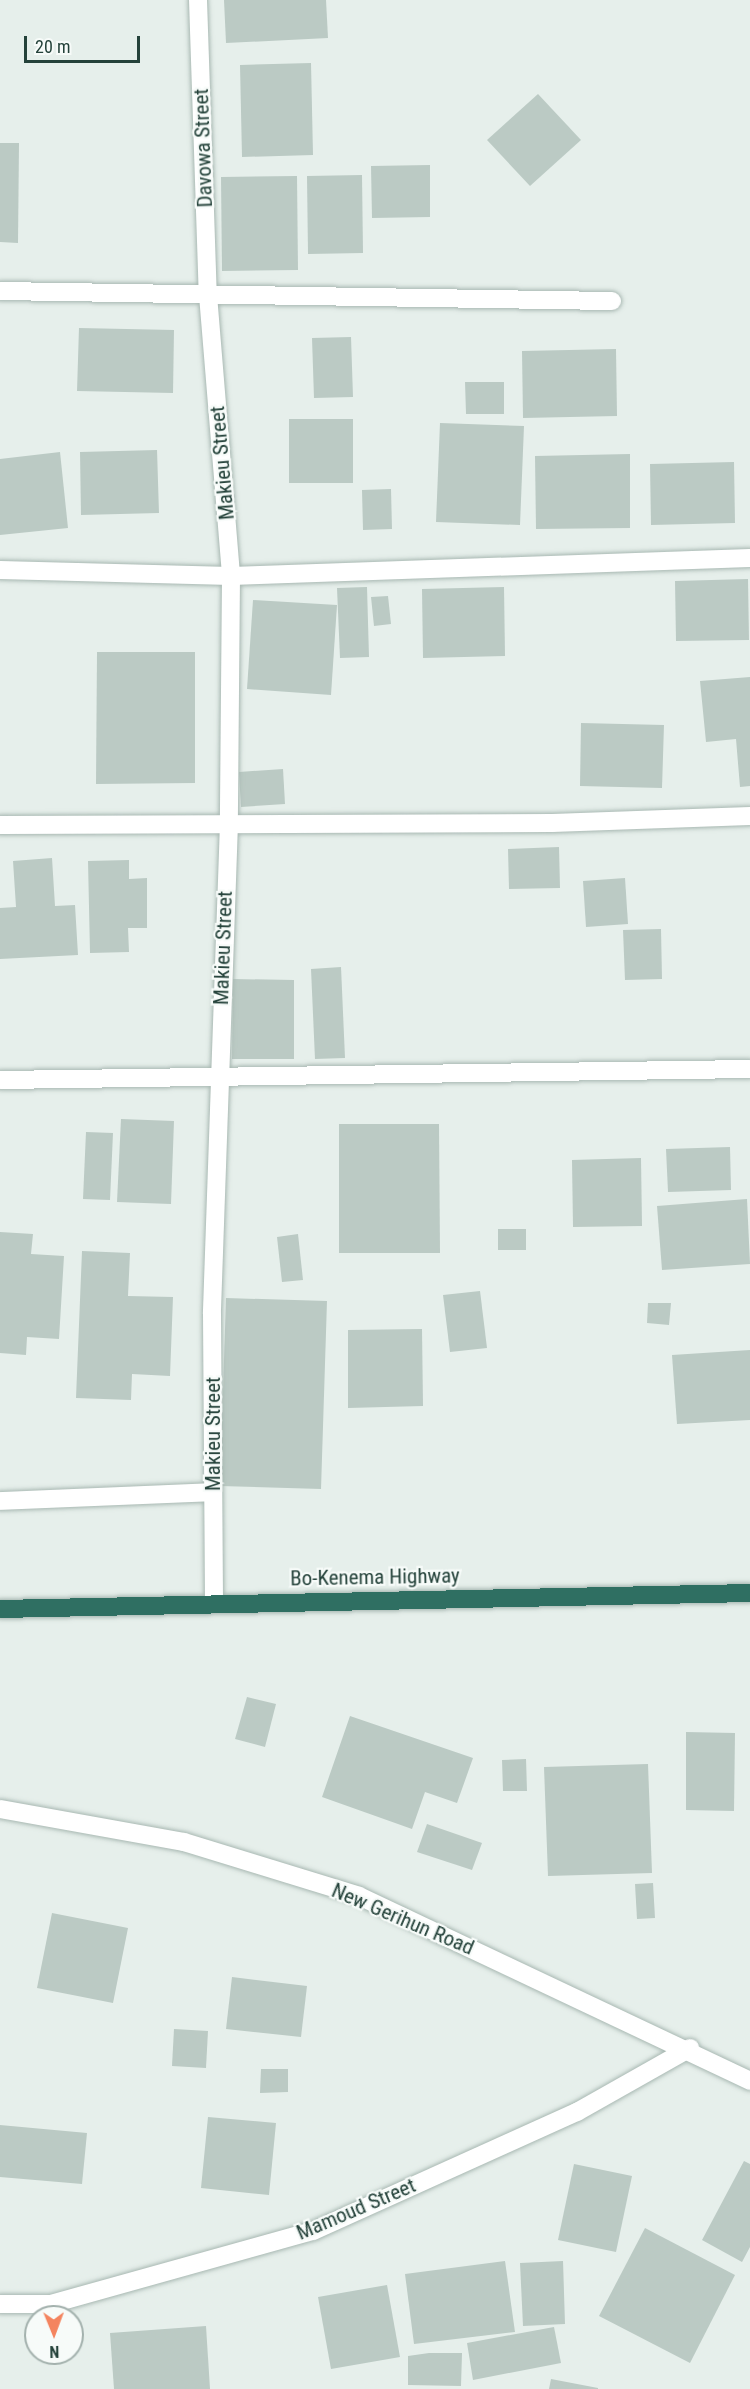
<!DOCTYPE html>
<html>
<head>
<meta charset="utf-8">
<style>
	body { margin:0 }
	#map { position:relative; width:750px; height:2389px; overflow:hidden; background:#e6efeb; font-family:"Roboto Condensed",sans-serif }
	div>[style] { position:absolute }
	.building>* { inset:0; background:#bbcac4 }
	.roads { filter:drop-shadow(0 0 2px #a8b8b2) drop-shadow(0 0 2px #a8b8b2) }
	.minor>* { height:18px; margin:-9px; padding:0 9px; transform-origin:9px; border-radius:9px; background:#fff }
	.highway>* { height:18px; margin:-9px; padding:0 9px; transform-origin:9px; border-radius:9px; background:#2f6f62 }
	span { translate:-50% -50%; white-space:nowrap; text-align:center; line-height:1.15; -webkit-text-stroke:4.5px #f7fbf9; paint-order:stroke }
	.street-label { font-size:21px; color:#24423a }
	.north { position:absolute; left:24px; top:2305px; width:60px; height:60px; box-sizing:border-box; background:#f7fbf9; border:2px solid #a3b1ad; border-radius:50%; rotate:179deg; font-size:16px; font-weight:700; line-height:24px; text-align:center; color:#24423a }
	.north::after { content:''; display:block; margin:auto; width:21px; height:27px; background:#f4845f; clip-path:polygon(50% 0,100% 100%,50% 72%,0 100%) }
	.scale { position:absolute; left:24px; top:36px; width:116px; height:27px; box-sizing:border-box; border:3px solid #24423a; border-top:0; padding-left:8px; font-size:18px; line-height:21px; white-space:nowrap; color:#24423a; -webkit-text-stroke:4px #f7fbf9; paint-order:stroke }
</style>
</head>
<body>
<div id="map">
	<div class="building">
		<i style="clip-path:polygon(224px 0,326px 0,328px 38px,226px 43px)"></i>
		<i style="clip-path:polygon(311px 63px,313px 155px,242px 157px,240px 65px)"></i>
		<i style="clip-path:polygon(538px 94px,581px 140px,530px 186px,487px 140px)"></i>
		<i style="clip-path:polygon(0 143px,19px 143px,18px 243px,0 242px)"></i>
		<i style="clip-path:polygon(430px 165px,430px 217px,372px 218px,371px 166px)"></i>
		<i style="clip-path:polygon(362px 175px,363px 253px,308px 254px,307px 176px)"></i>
		<i style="clip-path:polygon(297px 176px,298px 270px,222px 271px,221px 177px)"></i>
		<i style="clip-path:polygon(79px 328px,174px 330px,173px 393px,77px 391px)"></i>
		<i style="clip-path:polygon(351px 337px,353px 397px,314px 398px,312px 338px)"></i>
		<i style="clip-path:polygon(616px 349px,617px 416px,523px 418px,522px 351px)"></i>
		<i style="clip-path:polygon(465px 382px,504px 382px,504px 414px,466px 414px)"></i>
		<i style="clip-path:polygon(289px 419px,353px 419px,353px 483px,289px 483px)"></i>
		<i style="clip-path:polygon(440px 423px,524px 426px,520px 525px,436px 522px)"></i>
		<i style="clip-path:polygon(157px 450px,159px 513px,81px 515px,80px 452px)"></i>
		<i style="clip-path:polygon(60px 452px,68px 528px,0 535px,0 459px)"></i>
		<i style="clip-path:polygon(630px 454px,630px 528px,536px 529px,535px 456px)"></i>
		<i style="clip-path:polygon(734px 462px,735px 523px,651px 525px,650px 464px)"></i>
		<i style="clip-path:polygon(391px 489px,392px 529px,363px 530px,362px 490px)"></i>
		<i style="clip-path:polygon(748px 579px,749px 640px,676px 641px,675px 581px)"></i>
		<i style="clip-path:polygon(367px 587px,369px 657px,340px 658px,337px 588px)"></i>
		<i style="clip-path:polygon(504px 587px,505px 656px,423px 658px,422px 589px)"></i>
		<i style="clip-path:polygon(388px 596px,391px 624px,374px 626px,371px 597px)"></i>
		<i style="clip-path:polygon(253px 600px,337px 605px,331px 695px,247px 689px)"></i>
		<i style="clip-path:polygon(97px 652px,195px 652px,195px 783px,96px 784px)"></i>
		<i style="clip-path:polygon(750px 677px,750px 786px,740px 787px,736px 739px,706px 742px,700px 681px)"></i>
		<i style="clip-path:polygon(581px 723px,664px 725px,662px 788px,580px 786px)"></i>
		<i style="clip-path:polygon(283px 769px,285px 804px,241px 807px,239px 772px)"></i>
		<i style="clip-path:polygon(559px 847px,560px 888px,509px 889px,508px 849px)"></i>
		<i style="clip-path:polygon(52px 858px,55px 906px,75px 905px,78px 955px,0 959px,0 908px,16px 907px,13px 861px)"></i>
		<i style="clip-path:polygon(129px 860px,129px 879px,147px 878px,147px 928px,128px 928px,129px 952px,90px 953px,88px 861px)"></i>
		<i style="clip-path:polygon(625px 878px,628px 924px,586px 927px,583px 881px)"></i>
		<i style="clip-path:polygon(661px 929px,662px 979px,625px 980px,623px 930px)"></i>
		<i style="clip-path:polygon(341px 967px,345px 1058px,315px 1059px,311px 969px)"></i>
		<i style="clip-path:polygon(233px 979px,294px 980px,294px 1059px,232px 1059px)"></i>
		<i style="clip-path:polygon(121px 1119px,174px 1121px,171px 1204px,117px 1202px)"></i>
		<i style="clip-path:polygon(339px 1124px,439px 1124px,440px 1253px,339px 1253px)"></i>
		<i style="clip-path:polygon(86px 1132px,113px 1133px,110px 1200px,83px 1199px)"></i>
		<i style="clip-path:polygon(730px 1147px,731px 1190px,668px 1192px,666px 1149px)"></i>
		<i style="clip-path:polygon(641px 1158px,642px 1226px,573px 1227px,572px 1160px)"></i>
		<i style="clip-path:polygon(747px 1199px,750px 1264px,662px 1270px,657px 1206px)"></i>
		<i style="clip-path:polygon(498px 1229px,526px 1229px,526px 1250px,498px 1250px)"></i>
		<i style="clip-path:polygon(0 1232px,33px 1234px,31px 1254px,64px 1256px,59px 1339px,27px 1337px,26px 1355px,0 1353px)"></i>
		<i style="clip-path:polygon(298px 1234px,303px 1280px,282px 1282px,277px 1237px)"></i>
		<i style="clip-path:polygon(82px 1251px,130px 1253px,128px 1296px,173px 1297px,170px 1376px,132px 1374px,131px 1400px,76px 1398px)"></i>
		<i style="clip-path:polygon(480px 1291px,487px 1348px,450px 1352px,443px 1295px)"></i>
		<i style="clip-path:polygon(226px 1298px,327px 1301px,321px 1489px,220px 1486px)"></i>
		<i style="clip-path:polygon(648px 1303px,671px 1303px,669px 1325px,647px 1323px)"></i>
		<i style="clip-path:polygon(422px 1329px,423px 1406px,348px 1408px,348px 1330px)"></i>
		<i style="clip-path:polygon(750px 1350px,750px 1420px,677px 1424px,672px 1355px)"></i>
		<i style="clip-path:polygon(247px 1697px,276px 1704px,265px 1747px,235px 1739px)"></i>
		<i style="clip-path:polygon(350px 1716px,473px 1758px,457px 1803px,425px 1792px,412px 1829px,322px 1797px)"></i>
		<i style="clip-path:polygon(686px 1732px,735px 1733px,734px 1811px,686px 1810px)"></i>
		<i style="clip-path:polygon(526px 1759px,527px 1791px,503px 1791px,502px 1760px)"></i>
		<i style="clip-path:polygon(648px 1764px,652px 1873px,548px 1876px,544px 1767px)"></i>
		<i style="clip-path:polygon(427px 1824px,482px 1843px,472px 1870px,417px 1852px)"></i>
		<i style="clip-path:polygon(653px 1883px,655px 1918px,637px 1919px,635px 1884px)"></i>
		<i style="clip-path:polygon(52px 1913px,128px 1928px,113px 2003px,37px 1988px)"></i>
		<i style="clip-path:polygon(232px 1977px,307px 1986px,301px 2037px,226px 2029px)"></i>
		<i style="clip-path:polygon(174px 2029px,208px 2031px,206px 2068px,172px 2066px)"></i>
		<i style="clip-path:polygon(261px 2069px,288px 2069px,288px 2092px,260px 2093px)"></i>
		<i style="clip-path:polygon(208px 2117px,276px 2123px,269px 2195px,201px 2188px)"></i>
		<i style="clip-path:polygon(0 2125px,87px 2133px,82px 2184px,0 2177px)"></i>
		<i style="clip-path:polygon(744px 2161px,750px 2164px,750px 2247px,742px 2262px,702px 2240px)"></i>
		<i style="clip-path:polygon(574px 2164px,632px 2176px,616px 2252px,558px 2240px)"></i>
		<i style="clip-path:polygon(645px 2228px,735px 2275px,690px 2363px,599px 2316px)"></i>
		<i style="clip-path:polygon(505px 2261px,515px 2332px,414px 2344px,405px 2274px)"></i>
		<i style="clip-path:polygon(563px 2261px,565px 2324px,523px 2326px,520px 2263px)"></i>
		<i style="clip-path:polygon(387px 2285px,400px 2357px,331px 2369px,318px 2297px)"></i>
		<i style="clip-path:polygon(206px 2326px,210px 2389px,114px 2389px,110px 2333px)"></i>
		<i style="clip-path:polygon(554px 2327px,561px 2363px,473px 2380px,467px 2343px)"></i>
		<i style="clip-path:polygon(429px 2353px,462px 2353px,461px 2386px,408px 2385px,408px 2356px)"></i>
		<i style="clip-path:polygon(551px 2379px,598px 2388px,598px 2389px,549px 2389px)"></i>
	</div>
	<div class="roads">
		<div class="minor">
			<i style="left:198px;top:0;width:295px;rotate:88.1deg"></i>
			<i style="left:208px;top:295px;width:282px;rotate:85.3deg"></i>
			<i style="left:231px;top:576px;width:247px;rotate:90.5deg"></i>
			<i style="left:229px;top:823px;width:491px;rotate:92deg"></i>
			<i style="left:212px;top:1314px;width:288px;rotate:89.6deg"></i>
			<i style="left:0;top:291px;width:612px;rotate:0.94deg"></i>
			<i style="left:0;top:570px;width:231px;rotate:1.5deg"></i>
			<i style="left:231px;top:576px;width:519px;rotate:-1.99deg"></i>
			<i style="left:0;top:825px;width:552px;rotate:-0.21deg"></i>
			<i style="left:552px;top:823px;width:198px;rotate:-2deg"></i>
			<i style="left:0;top:1080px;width:750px;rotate:-0.84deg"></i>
			<i style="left:0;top:1501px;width:213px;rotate:-2.4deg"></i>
			<i style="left:0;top:1809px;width:187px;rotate:10.2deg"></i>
			<i style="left:184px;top:1842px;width:183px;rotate:17.1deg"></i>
			<i style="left:359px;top:1896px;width:433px;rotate:25.3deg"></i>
			<i style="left:0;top:2304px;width:51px"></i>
			<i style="left:51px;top:2304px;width:272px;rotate:-15.6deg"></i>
			<i style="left:313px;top:2231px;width:290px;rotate:-24.3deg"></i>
			<i style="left:577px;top:2112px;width:130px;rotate:-29.5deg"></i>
		</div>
		<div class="highway">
			<i style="left:0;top:1609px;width:750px;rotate:-1.22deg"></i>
		</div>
	</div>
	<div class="street-label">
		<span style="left:203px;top:148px;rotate:-92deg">Davowa Street</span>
		<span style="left:222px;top:463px;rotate:-95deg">Makieu Street</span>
		<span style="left:223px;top:948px;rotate:-88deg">Makieu Street</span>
		<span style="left:213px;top:1434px;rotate:-90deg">Makieu Street</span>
		<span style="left:375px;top:1577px;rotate:-1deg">Bo-Kenema Highway</span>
		<span style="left:403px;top:1919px;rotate:23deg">New Gerihun Road</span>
		<span style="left:356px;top:2209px;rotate:-23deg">Mamoud Street</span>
	</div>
	<div class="north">N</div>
	<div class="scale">20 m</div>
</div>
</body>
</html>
